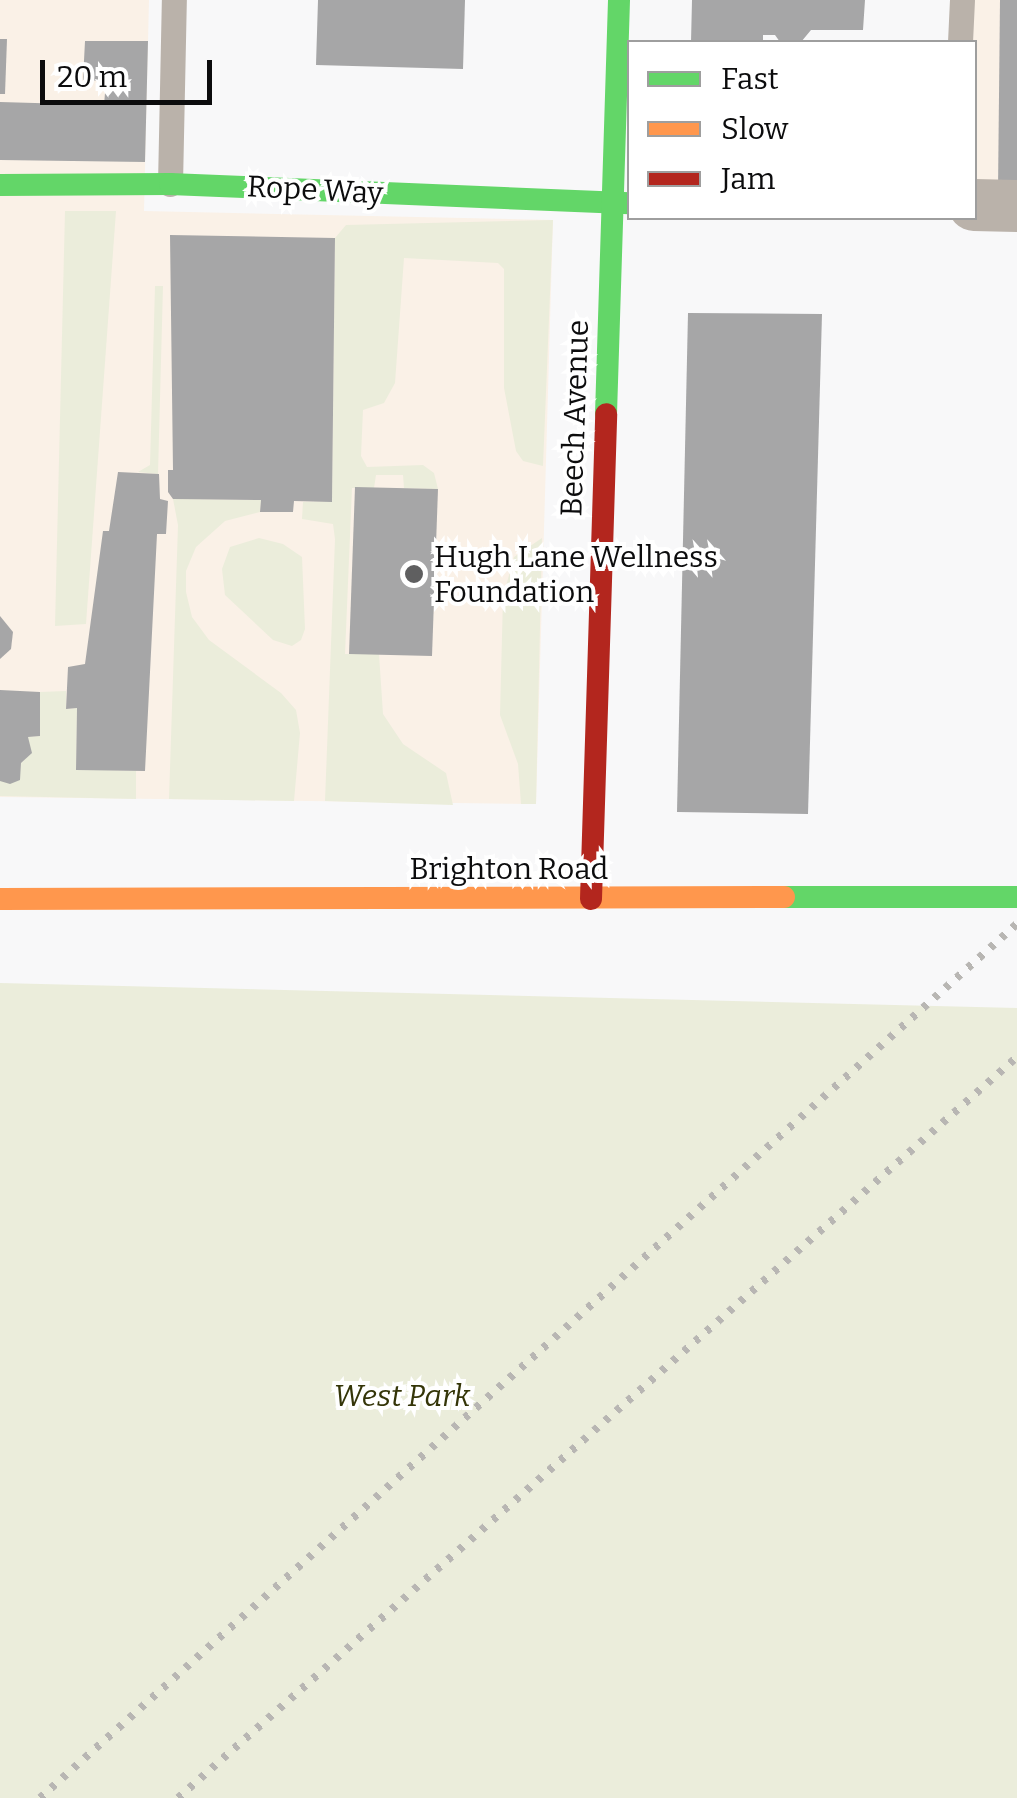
<!DOCTYPE html>
<html>
<head>
<meta charset="utf-8">
<style>
	body { margin:0 }
	#map { position:relative; width:1017px; height:1798px; overflow:hidden; background:#f8f8f9; font-family:Bitter,serif }
	div>[style] { position:absolute }
	.commercial>* { inset:0; background:#faf1e7 }
	.green>* { inset:0; background:#ebeddb }
	.building>* { inset:0; background:#a6a6a7 }
	.lane>* { height:25px; margin:-12.5px; padding:0 12.5px; transform-origin:12.5px; border-radius:12.5px; background:#bab2aa }
	.street>* { height:52px; margin:-26px; padding:0 26px; transform-origin:26px; border-radius:26px; background:#bab2aa }
	.fast>* { height:22px; margin:-11px; padding:0 11px; transform-origin:11px; border-radius:11px; background:#63d668 }
	.slow>* { height:22px; margin:-11px; padding:0 11px; transform-origin:11px; border-radius:11px; background:#ff974d }
	.jam>* { height:22px; margin:-11px; padding:0 11px; transform-origin:11px; border-radius:11px; background:#b3261e }
	.rail>* { height:8px; margin-top:-4px; transform-origin:0; background:repeating-linear-gradient(90deg,#b8b6b3 0 5px,transparent 0 15px) }
	.dots>* { width:28px; height:28px; translate:-50% -50%; box-sizing:border-box; border:5px solid #fff; border-radius:50% }
	span { translate:-50% -50%; white-space:nowrap; text-align:center; line-height:1.15; -webkit-text-stroke:8px #fff; paint-order:stroke }
	.street-label { font-size:30px; color:#0c0c0d }
	.poi-label { font-size:30px; color:#0c0c0d }
	.left { translate:0 -50%; text-align:left }
	.park-label { font-size:30px; color:#343508; font-style:italic }
	.legend { position:absolute; left:627px; top:40px; width:350px; height:180px; box-sizing:border-box; background:#fff; border:2px solid #9e9e9e; margin:0; padding:12px 18px; list-style:none; font-size:30px; color:#0c0c0d }
	.legend li { display:flex; align-items:center; gap:20px; height:50px }
	.legend b { width:50px; border:2px solid #9e9e9e }
	.scale { position:absolute; left:40px; top:60px; width:172px; height:45px; box-sizing:border-box; border:5px solid #0c0c0d; border-top:0; padding-left:12px; font-size:30px; line-height:35px; white-space:nowrap; color:#0c0c0d; -webkit-text-stroke:8px #fff; paint-order:stroke }
</style>
</head>
<body>
<div id="map">
	<div class="commercial">
		<i style="clip-path:polygon(0 0,149px 0,144px 211px,553px 220px,536px 804px,0 797px)"></i>
		<i style="clip-path:polygon(962px 0,1017px 0,1017px 206px,975px 205px,974px 42px,960px 42px)"></i>
	</div>
	<div class="green">
		<i style="clip-path:polygon(65px 211px,116px 211px,86px 624px,55px 626px)"></i>
		<i style="clip-path:polygon(553px 220px,543px 466px,523px 461px,516px 451px,504px 388px,504px 269px,498px 263px,404px 258px,395px 383px,384px 403px,363px 410px,361px 456px,367px 467px,423px 465px,434px 473px,438px 489px,404px 488px,403px 475px,376px 475px,374px 488px,352px 488px,345px 654px,379px 654px,383px 714px,403px 744px,446px 773px,453px 805px,325px 801px,335px 539px,333px 524px,302px 519px,303px 502px,332px 501px,335px 238px,346px 225px)"></i>
		<i style="clip-path:polygon(155px 286px,163px 286px,158px 474px,138px 472px,150px 465px)"></i>
		<i style="clip-path:polygon(173px 499px,261px 500px,260px 512px,225px 521px,196px 547px,186px 571px,186px 592px,192px 617px,209px 640px,281px 693px,296px 710px,300px 733px,294px 801px,169px 799px,178px 525px)"></i>
		<i style="clip-path:polygon(259px 538px,283px 544px,302px 557px,305px 629px,301px 640px,292px 646px,273px 640px,225px 595px,222px 569px,230px 547px)"></i>
		<i style="clip-path:polygon(542px 538px,536px 804px,521px 804px,518px 764px,500px 715px,503px 597px,514px 557px)"></i>
		<i style="clip-path:polygon(66px 691px,66px 709px,77px 708px,76px 769px,136px 771px,136px 799px,0 796px,0 781px,19px 780px,21px 763px,31px 753px,28px 737px,40px 736px,40px 692px)"></i>
		<i style="clip-path:polygon(0 983px,1017px 1008px,1017px 1798px,0 1798px)"></i>
	</div>
	<div class="building">
		<i style="clip-path:polygon(318px 0,465px 0,463px 69px,316px 65px)"></i>
		<i style="clip-path:polygon(692px 0,865px 0,863px 30px,811px 30px,801px 42px,780px 42px,775px 35px,763px 35px,763px 42px,691px 42px)"></i>
		<i style="clip-path:polygon(1000px 0,1017px 0,1017px 190px,998px 190px)"></i>
		<i style="clip-path:polygon(0 39px,7px 39px,5px 94px,0 94px)"></i>
		<i style="clip-path:polygon(85px 41px,148px 41px,145px 162px,0 160px,0 102px,104px 105px,106px 81px,83px 80px)"></i>
		<i style="clip-path:polygon(170px 235px,335px 238px,332px 502px,294px 501px,293px 512px,260px 512px,261px 500px,173px 499px,168px 492px,168px 470px,173px 470px)"></i>
		<i style="clip-path:polygon(688px 313px,822px 314px,808px 814px,677px 812px)"></i>
		<i style="clip-path:polygon(118px 472px,159px 474px,160px 499px,168px 501px,166px 534px,157px 534px,145px 771px,76px 770px,77px 708px,66px 709px,68px 667px,85px 664px,103px 531px,109px 531px)"></i>
		<i style="clip-path:polygon(355px 487px,438px 489px,432px 656px,349px 654px)"></i>
		<i style="clip-path:polygon(0 616px,13px 632px,11px 649px,0 659px)"></i>
		<i style="clip-path:polygon(0 690px,40px 692px,40px 736px,28px 737px,32px 753px,21px 763px,20px 780px,10px 784px,0 781px)"></i>
	</div>
	<div class="lane">
		<i style="left:960px;top:42px;width:42px;rotate:-87.3deg"></i>
		<i style="left:170px;top:184px;width:184px;rotate:-88.8deg"></i>
	</div>
	<div class="street">
		<i style="left:974px;top:205px;width:43px;rotate:1.3deg"></i>
	</div>
	<div class="fast">
		<i style="left:0;top:185px;width:170px;rotate:-0.3deg"></i>
		<i style="left:170px;top:184px;width:460px;rotate:2.4deg"></i>
		<i style="left:606px;top:414px;width:414px;rotate:-88.2deg"></i>
		<i style="left:784px;top:897px;width:233px"></i>
	</div>
	<div class="slow">
		<i style="left:0;top:899px;width:784px;rotate:-0.15deg"></i>
	</div>
	<div class="jam">
		<i style="left:591px;top:899px;width:485px;rotate:-88.2deg"></i>
	</div>
	<div class="rail">
		<i style="left:40px;top:1798px;width:1311px;rotate:-41.82deg"></i>
		<i style="left:178px;top:1798px;width:1119px;rotate:-41.45deg"></i>
	</div>
	<div class="dots">
		<i style="left:414px;top:574px;background:#5f5f60"></i>
	</div>
	<div class="street-label">
		<span style="left:315px;top:190px;rotate:3deg">Rope Way</span>
		<span style="left:575px;top:418px;rotate:-88deg">Beech Avenue</span>
		<span style="left:509px;top:869px">Brighton Road</span>
	</div>
	<div class="poi-label">
		<span class="left" style="left:434px;top:574px">Hugh Lane Wellness<br>Foundation</span>
	</div>
	<div class="park-label">
		<span style="left:402px;top:1396px">West Park</span>
	</div>
	<ul class="legend">
	<li><b style="height:12px;background:#63d668"></b>Fast</li>
	<li><b style="height:12px;background:#ff974d"></b>Slow</li>
	<li><b style="height:12px;background:#b3261e"></b>Jam</li>
	</ul>
	<div class="scale">20 m</div>
</div>
</body>
</html>
